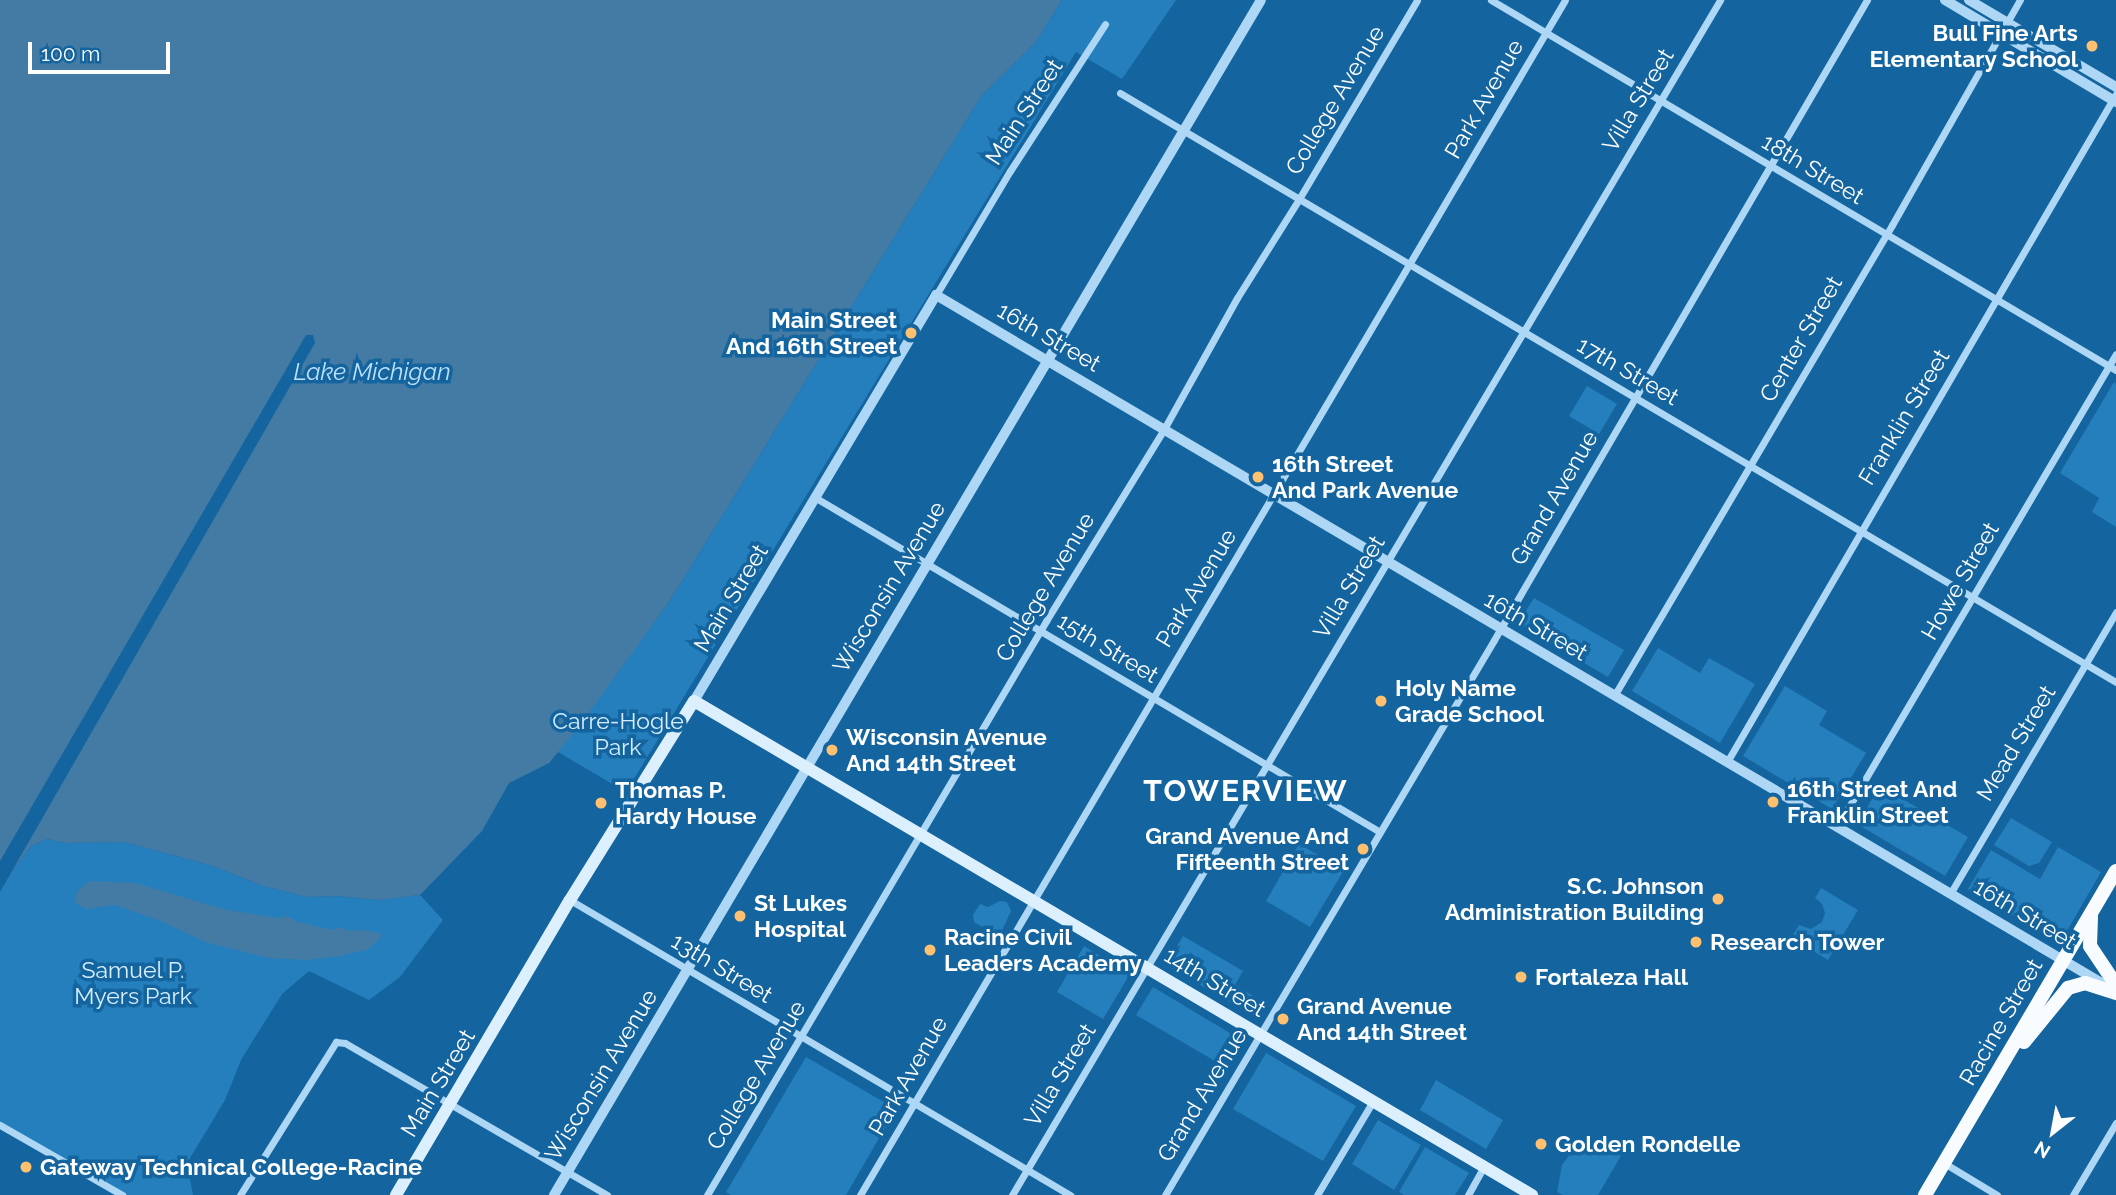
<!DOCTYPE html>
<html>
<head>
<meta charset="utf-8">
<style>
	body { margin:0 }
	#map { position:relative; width:2116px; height:1195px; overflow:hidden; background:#14659f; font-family:Raleway,sans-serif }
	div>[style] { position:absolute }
	.green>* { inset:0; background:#247fbc }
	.water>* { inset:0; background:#447ba4 }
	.pier>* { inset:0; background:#14659f }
	.minor>* { height:7px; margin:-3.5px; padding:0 3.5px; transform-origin:3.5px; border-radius:3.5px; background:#add7f4 }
	.tertiary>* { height:10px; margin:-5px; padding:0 5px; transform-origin:5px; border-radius:5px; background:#add7f4 }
	.secondary>* { height:12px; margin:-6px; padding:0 6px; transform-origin:6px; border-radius:6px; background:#dceffd }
	.primary>* { height:14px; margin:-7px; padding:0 7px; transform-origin:7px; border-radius:7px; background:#f9fcff }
	.dots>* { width:19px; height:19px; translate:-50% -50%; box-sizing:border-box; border:4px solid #14659f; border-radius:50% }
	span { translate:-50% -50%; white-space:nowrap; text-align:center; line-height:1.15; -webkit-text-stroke:7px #14659f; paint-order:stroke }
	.poi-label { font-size:23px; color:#fff; font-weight:700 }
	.right { translate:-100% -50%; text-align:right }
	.left { translate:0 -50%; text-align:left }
	.street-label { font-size:23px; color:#fff }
	.park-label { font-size:23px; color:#d5edfd }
	.water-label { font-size:24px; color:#bce2fa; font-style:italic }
	.district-label { font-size:30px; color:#fff; font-weight:700; letter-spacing:2px }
	.north { position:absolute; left:2018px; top:1097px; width:70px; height:70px; -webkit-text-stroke:5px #14659f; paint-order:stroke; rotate:211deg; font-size:19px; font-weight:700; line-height:28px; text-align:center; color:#fff }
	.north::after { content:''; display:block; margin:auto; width:24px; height:32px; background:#fff; clip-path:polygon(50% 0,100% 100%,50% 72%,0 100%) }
	.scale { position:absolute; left:28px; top:42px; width:142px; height:32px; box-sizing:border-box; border:4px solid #fff; border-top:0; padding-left:9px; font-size:21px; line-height:24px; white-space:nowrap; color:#fff; -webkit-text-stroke:5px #14659f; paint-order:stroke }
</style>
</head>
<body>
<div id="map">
	<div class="green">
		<i style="clip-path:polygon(1062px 0,1176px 0,1122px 79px,1076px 52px,626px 792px,558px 752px,669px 602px,982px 95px,1035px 43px)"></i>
		<i style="clip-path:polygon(2114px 382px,2116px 384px,2116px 527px,2092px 512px,2099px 498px,2060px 473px)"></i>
		<i style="clip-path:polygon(1587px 386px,1617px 404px,1599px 434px,1569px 416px)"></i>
		<i style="clip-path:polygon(1534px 598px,1624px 650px,1608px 677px,1518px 624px)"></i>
		<i style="clip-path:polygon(1658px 648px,1700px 673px,1709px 658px,1755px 684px,1720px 743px,1632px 691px)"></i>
		<i style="clip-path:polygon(1785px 686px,1827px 711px,1819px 725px,1866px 753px,1832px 809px,1743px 756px)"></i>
		<i style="clip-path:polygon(1880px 786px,1968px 837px,1945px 876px,1857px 824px)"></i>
		<i style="clip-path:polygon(2011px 818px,2052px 842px,2039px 863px,2029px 866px,1994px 845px)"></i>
		<i style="clip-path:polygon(47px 839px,66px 843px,124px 842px,213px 866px,263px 886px,307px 897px,335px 896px,381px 900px,420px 895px,443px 920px,400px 977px,369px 1000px,309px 971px,282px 994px,241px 1060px,225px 1100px,187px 1163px,193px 1195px,122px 1195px,0 1125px,0 888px,31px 846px)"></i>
		<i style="clip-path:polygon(1299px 844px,1344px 870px,1310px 927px,1266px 901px)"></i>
		<i style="clip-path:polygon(2058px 847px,2101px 872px,2060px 943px,1968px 889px,1991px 850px,2040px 879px)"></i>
		<i style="clip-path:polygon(1821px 888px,1858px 910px,1828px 960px,1791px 938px,1799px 925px,1811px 929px,1822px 922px,1825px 913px,1822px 904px,1815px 898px)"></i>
		<i style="clip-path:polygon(1000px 901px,1007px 902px,1011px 911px,999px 937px,974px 922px,973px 915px,980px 904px,988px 907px)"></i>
		<i style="clip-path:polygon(1183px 936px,1243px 971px,1235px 985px,1265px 1003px,1257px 1018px,1166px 965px)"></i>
		<i style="clip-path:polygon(1084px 946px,1130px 974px,1103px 1019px,1057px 992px)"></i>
		<i style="clip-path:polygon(1153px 987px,1243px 1041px,1227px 1068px,1136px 1015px)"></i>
		<i style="clip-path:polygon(1266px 1053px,1356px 1106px,1323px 1161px,1233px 1109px)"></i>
		<i style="clip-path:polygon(806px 1057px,896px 1109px,846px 1195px,731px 1195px,726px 1192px)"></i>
		<i style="clip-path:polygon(1436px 1080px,1503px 1120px,1486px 1149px,1420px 1110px)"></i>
		<i style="clip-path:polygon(1378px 1120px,1421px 1145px,1394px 1190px,1352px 1164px)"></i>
		<i style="clip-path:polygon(1585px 1145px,1600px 1145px,1622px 1154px,1598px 1195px,1563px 1195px,1557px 1192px,1562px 1165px,1571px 1153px)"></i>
		<i style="clip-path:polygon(1425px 1147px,1469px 1173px,1455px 1195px,1404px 1195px,1399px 1192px)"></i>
	</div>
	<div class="water">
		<i style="clip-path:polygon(0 0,1062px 0,1035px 43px,982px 95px,669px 602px,577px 729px,549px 763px,509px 783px,482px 831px,420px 895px,381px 900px,335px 896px,307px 897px,263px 886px,213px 866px,124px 842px,66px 843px,47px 839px,31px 846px,0 888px)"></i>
		<i style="clip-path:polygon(90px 881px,135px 883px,227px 910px,278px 918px,287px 916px,298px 922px,332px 930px,339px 927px,351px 931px,365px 930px,382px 934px,378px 941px,366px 950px,339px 956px,307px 960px,269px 958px,205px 942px,161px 921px,115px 905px,87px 909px,75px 903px,77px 891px)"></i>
	</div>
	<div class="pier">
		<i style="clip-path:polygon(306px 335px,313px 335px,315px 343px,0 892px,0 861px)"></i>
	</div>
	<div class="minor">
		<i style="left:1491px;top:0;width:726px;rotate:30.63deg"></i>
		<i style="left:1120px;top:93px;width:1157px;rotate:30.6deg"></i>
		<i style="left:936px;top:295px;width:144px;rotate:-59.2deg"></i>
		<i style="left:1010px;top:171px;width:175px;rotate:-57.1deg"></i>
		<i style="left:816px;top:498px;width:655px;rotate:30.63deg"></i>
		<i style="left:1614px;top:696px;width:547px;rotate:-59.45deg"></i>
		<i style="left:1892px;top:225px;width:259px;rotate:-60.4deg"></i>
		<i style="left:1727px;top:762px;width:773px;rotate:-59.79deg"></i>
		<i style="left:1837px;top:827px;width:549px;rotate:-59.47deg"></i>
		<i style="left:1950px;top:894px;width:327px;rotate:-59.5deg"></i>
		<i style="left:570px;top:900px;width:581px;rotate:30.54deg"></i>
		<i style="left:0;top:1125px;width:141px;rotate:29.8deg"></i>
		<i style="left:1944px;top:1163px;width:62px;rotate:31.1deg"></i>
		<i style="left:240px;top:1195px;width:181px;rotate:-57.9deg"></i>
		<i style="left:336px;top:1042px;width:9px;rotate:6deg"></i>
		<i style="left:345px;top:1043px;width:303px;rotate:30.1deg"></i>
		<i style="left:707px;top:1195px;width:667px;rotate:-59.43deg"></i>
		<i style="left:1046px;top:621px;width:225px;rotate:-58.4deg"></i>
		<i style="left:1164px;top:429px;width:150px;rotate:-60.9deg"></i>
		<i style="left:1237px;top:298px;width:117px;rotate:-57.9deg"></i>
		<i style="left:1299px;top:199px;width:231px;rotate:-59.3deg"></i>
		<i style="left:860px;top:1195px;width:1387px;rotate:-59.46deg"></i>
		<i style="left:1012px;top:1195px;width:1389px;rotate:-59.35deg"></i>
		<i style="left:1165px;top:1195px;width:645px;rotate:-59.34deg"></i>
		<i style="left:1494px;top:640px;width:741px;rotate:-59.77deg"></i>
		<i style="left:1317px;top:1195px;width:109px;rotate:-59.2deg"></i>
		<i style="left:1468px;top:1195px;width:33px;rotate:-61deg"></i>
		<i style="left:2073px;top:1195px;width:84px;rotate:-59.2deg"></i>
	</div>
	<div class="tertiary">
		<i style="left:1945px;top:0;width:199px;rotate:30.8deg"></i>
		<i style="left:1969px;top:0;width:171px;rotate:30.6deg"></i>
		<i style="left:694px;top:701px;width:473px;rotate:-59.2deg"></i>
		<i style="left:936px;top:295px;width:1357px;rotate:30.55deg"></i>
		<i style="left:554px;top:1195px;width:1388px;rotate:-59.39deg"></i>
	</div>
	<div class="secondary">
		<i style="left:396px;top:1195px;width:342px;rotate:-59.5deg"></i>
		<i style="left:570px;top:900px;width:234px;rotate:-58.1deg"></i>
		<i style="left:694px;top:701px;width:973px;rotate:30.52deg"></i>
	</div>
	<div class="primary">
		<i style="left:2091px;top:917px;width:29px;rotate:92deg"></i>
		<i style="left:2090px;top:946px;width:47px;rotate:56.3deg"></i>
		<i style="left:2024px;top:1042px;width:70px;rotate:-50.8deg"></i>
		<i style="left:2068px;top:988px;width:18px;rotate:-16deg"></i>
		<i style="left:2085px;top:983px;width:33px;rotate:18deg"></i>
		<i style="left:1925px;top:1195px;width:376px;rotate:-59.5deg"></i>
	</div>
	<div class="dots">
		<i style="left:2092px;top:46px;background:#ffc16f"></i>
		<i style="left:911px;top:333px;background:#ffc16f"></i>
		<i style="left:1258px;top:477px;background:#ffc16f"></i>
		<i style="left:1381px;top:701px;background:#ffc16f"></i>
		<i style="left:832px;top:750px;background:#ffc16f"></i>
		<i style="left:1773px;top:802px;background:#ffc16f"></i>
		<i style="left:601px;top:803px;background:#ffc16f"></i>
		<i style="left:1363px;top:849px;background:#ffc16f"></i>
		<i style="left:1718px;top:899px;background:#ffc16f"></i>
		<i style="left:740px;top:916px;background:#ffc16f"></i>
		<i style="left:1696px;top:942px;background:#ffc16f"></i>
		<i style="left:930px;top:950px;background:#ffc16f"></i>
		<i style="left:1521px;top:977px;background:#ffc16f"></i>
		<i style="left:1283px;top:1019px;background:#ffc16f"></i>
		<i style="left:1541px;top:1144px;background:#ffc16f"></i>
		<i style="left:26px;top:1167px;background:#ffc16f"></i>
	</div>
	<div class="poi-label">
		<span class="right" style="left:2078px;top:46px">Bull Fine Arts<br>Elementary School</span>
		<span class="right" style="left:897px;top:333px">Main Street<br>And 16th Street</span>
		<span class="left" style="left:1272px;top:477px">16th Street<br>And Park Avenue</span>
		<span class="left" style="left:1395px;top:701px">Holy Name<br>Grade School</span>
		<span class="left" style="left:846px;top:750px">Wisconsin Avenue<br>And 14th Street</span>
		<span class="left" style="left:1787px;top:802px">16th Street And<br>Franklin Street</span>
		<span class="left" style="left:615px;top:803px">Thomas P.<br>Hardy House</span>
		<span class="right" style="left:1349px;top:849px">Grand Avenue And<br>Fifteenth Street</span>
		<span class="right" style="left:1704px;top:899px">S.C. Johnson<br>Administration Building</span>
		<span class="left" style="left:754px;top:916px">St Lukes<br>Hospital</span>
		<span class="left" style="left:944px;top:950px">Racine Civil<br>Leaders Academy</span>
		<span class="left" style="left:1710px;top:942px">Research Tower</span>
		<span class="left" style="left:1535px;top:977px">Fortaleza Hall</span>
		<span class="left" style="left:1297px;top:1019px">Grand Avenue<br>And 14th Street</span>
		<span class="left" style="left:1555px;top:1144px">Golden Rondelle</span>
		<span class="left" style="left:40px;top:1167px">Gateway Technical College-Racine</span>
	</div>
	<div class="street-label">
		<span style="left:1484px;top:99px;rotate:-60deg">Park Avenue</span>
		<span style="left:1335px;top:100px;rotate:-59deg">College Avenue</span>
		<span style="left:1638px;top:100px;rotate:-59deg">Villa Street</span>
		<span style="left:1024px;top:112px;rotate:-57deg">Main Street</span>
		<span style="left:1813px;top:169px;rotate:31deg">18th Street</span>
		<span style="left:1049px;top:337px;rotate:30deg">16th Street</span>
		<span style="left:1801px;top:339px;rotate:-60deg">Center Street</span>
		<span style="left:1628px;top:371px;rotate:30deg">17th Street</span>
		<span style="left:1904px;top:417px;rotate:-59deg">Franklin Street</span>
		<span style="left:1554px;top:498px;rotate:-60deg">Grand Avenue</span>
		<span style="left:1960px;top:581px;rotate:-60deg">Howe Street</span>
		<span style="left:889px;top:587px;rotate:-59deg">Wisconsin Avenue</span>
		<span style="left:1045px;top:587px;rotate:-59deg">College Avenue</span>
		<span style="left:1349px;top:587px;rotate:-59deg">Villa Street</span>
		<span style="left:1196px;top:588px;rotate:-59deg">Park Avenue</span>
		<span style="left:731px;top:598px;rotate:-59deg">Main Street</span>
		<span style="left:1536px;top:626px;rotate:30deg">16th Street</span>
		<span style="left:1108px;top:648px;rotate:31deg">15th Street</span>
		<span style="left:2016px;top:743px;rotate:-59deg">Mead Street</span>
		<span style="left:2025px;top:914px;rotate:31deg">16th Street</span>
		<span style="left:722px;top:968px;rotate:31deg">13th Street</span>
		<span style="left:1215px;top:982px;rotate:31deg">14th Street</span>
		<span style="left:2001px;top:1022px;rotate:-60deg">Racine Street</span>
		<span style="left:601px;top:1075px;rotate:-59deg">Wisconsin Avenue</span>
		<span style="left:756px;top:1075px;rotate:-59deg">College Avenue</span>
		<span style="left:1060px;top:1075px;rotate:-59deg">Villa Street</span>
		<span style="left:908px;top:1076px;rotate:-60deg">Park Avenue</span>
		<span style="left:438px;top:1083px;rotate:-59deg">Main Street</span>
		<span style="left:1202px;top:1095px;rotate:-59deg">Grand Avenue</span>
	</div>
	<div class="park-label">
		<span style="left:618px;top:734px">Carre-Hogle<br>Park</span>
		<span style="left:133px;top:983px">Samuel P.<br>Myers Park</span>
	</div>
	<div class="water-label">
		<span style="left:372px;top:372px">Lake Michigan</span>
	</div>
	<div class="district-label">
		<span style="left:1246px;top:791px">TOWERVIEW</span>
	</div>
	<div class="north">N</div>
	<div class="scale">100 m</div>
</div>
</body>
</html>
